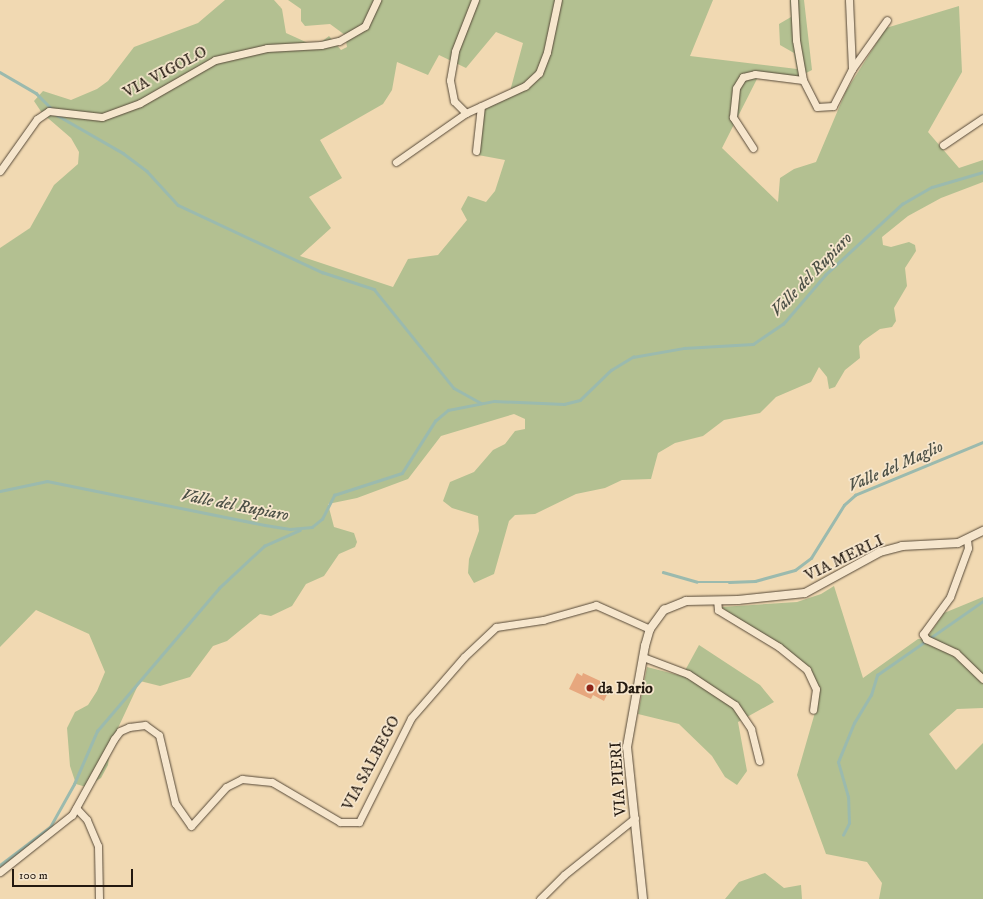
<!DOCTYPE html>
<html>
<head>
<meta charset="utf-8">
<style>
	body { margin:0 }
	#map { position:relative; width:983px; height:899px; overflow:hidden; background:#f1d9b2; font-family:"IM FELL DW Pica",serif }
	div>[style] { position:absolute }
	.green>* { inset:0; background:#b3c091 }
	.stream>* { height:2.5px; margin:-1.25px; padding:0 1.25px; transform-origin:1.25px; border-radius:1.25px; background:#9bbaae }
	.building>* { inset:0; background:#e7a77e }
	.roads { filter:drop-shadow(0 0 1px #564938) drop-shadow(0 0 1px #564938) }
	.minor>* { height:7px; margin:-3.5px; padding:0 3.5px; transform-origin:3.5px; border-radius:3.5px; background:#f6e6cd }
	.tertiary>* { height:8px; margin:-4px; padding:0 4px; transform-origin:4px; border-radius:4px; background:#f6e6cd }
	.dots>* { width:11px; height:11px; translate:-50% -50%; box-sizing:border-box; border:2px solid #f6e6cd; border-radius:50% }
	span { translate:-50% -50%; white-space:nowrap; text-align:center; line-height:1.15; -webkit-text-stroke:3.5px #f6e6cd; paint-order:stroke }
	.street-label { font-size:16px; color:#231910 }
	.poi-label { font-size:16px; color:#231910; font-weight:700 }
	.left { translate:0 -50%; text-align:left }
	.water-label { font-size:17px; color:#4d5147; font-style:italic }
	.scale { position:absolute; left:12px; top:869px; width:121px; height:18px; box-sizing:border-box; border:2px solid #231910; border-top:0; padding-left:5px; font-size:12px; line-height:14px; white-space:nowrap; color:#231910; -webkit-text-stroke:3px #f6e6cd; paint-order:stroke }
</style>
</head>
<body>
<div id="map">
	<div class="green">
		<i style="clip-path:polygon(evenodd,225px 0,274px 0,282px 9px,286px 33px,308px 43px,320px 43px,329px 36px,341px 50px,347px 47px,345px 35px,330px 24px,305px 26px,301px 21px,301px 9px,288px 0,713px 0,690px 56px,797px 69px,794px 53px,780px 45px,779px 24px,791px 17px,790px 0,804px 0,812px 70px,798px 77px,760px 73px,722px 148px,778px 202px,780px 178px,794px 169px,816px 162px,846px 91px,886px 28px,959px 6px,962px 72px,928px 132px,959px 168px,983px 160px,983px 182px,941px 198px,908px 216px,882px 237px,883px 245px,891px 247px,909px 242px,915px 245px,916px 251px,905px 268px,907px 286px,894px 308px,896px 321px,892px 327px,880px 329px,863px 341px,859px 346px,860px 358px,845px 370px,835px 387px,829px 389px,827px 377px,819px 367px,811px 382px,776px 397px,760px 413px,724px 420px,703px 436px,675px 443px,658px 453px,651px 479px,622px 480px,605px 488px,576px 494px,535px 514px,515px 515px,509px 521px,494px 574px,474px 583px,468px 573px,469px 559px,479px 531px,478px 516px,452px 508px,443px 501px,450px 482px,474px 472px,493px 450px,505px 444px,515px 431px,525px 429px,525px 419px,514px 414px,441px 436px,408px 479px,357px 498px,328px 504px,334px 527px,354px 533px,357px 542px,355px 547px,339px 554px,324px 576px,306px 584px,292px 606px,271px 616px,260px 614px,227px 641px,213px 646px,190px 677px,160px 686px,140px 681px,111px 743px,108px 765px,101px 778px,86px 787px,76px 784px,70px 766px,67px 728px,75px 712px,88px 705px,97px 691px,105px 672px,89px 634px,36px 610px,0 647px,0 248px,30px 228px,54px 185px,78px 164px,79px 152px,71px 138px,42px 113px,34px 101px,43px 91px,71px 100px,97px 89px,108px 81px,134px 47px,198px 23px,225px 0,496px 32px,523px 43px,509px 95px,482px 111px,478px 155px,505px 160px,495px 191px,486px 202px,468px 196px,461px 209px,467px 220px,438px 255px,408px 259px,393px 287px,300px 256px,331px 228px,309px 197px,342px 178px,320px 140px,383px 104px,392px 90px,397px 62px,428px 75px,439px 55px,466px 68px,496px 32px)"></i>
		<i style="clip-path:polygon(834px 586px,863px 678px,918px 639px,926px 639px,944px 613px,983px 597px,983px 708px,957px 709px,929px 734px,956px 770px,983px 743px,983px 899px,879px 899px,882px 883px,867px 862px,826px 854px,797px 775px,818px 702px,806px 667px,721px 607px,797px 602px,821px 594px)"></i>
		<i style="clip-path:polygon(699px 645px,760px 685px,774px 702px,738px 722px,747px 771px,737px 785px,725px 777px,712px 756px,679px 724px,638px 714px,647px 667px,682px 676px)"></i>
		<i style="clip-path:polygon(765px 873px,784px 888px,801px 885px,802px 899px,725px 899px,739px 882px)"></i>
	</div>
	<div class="stream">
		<i style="left:0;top:72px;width:42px;rotate:30.3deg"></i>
		<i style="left:36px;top:93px;width:23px;rotate:45deg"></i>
		<i style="left:57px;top:115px;width:76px;rotate:29.9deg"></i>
		<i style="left:123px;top:153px;width:30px;rotate:37deg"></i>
		<i style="left:147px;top:171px;width:46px;rotate:47.6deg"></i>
		<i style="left:178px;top:205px;width:159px;rotate:25deg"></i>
		<i style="left:322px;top:272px;width:55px;rotate:18.1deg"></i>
		<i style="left:374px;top:289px;width:127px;rotate:51.1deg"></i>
		<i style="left:454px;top:388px;width:31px;rotate:29deg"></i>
		<i style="left:0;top:491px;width:48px;rotate:-12deg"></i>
		<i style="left:47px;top:481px;width:222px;rotate:11.4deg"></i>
		<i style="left:265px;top:525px;width:25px;rotate:9deg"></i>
		<i style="left:290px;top:529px;width:22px;rotate:-5deg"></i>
		<i style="left:312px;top:527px;width:13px;rotate:-39deg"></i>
		<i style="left:322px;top:519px;width:27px;rotate:-63deg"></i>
		<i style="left:334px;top:495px;width:71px;rotate:-17.9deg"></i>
		<i style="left:402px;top:473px;width:62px;rotate:-57.6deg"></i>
		<i style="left:435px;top:421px;width:17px;rotate:-40deg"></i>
		<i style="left:448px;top:410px;width:47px;rotate:-11.1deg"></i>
		<i style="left:494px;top:401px;width:70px;rotate:2.5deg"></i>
		<i style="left:564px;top:404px;width:16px;rotate:-14deg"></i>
		<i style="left:580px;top:400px;width:43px;rotate:-44.1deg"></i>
		<i style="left:611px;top:370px;width:26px;rotate:-31deg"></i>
		<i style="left:633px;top:357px;width:52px;rotate:-10deg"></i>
		<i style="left:684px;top:348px;width:69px;rotate:-3.3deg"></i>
		<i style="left:753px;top:344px;width:36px;rotate:-34deg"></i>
		<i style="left:783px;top:324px;width:65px;rotate:-49.4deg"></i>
		<i style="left:825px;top:275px;width:105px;rotate:-42.7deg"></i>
		<i style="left:902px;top:204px;width:34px;rotate:-30deg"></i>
		<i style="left:932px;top:187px;width:53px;rotate:-16.4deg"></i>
		<i style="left:663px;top:572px;width:35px;rotate:16deg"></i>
		<i style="left:697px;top:582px;width:32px"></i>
		<i style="left:729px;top:582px;width:26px;rotate:-2deg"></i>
		<i style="left:755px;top:581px;width:41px;rotate:-15.4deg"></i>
		<i style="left:795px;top:570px;width:20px;rotate:-37deg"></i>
		<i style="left:811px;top:558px;width:62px;rotate:-58.1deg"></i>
		<i style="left:844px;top:505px;width:15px;rotate:-42deg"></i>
		<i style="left:855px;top:495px;width:139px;rotate:-22.5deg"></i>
		<i style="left:843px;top:835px;width:13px;rotate:-63deg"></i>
		<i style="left:849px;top:823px;width:26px;rotate:-92deg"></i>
		<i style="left:848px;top:797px;width:36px;rotate:-106deg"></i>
		<i style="left:838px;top:762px;width:42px;rotate:-67.7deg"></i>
		<i style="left:854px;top:723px;width:33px;rotate:-59deg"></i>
		<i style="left:871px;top:695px;width:21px;rotate:-73deg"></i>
		<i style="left:877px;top:675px;width:129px;rotate:-34.9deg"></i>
		<i style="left:0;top:865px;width:63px;rotate:-37.2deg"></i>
		<i style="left:50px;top:827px;width:49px;rotate:-60.8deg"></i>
		<i style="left:74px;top:784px;width:58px;rotate:-66.5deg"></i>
		<i style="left:97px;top:731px;width:188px;rotate:-49.5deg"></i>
		<i style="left:219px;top:588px;width:62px;rotate:-43deg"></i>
		<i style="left:264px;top:546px;width:39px;rotate:-24deg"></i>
	</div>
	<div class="building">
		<i style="clip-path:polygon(577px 673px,582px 676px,583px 673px,611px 686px,604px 701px,593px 695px,591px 699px,569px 689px)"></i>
	</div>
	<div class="roads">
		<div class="minor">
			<i style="left:794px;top:0;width:40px;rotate:87.1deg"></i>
			<i style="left:796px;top:40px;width:41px;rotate:80.1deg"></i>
			<i style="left:803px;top:80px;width:30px;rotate:63deg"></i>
			<i style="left:817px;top:107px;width:16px;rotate:-4deg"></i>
			<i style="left:833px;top:106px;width:42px;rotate:-62.8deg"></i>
			<i style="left:852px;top:69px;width:60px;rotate:-54.5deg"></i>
			<i style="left:849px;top:0;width:69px;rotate:87.5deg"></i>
			<i style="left:466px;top:113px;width:17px;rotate:-135deg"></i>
			<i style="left:454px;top:101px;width:21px;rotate:-101deg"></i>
			<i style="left:450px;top:80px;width:29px;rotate:-80deg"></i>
			<i style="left:455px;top:51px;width:55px;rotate:-68.6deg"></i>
			<i style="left:943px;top:145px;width:48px;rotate:-34deg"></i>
			<i style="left:753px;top:148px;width:37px;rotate:-123deg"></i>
			<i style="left:733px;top:117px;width:29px;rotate:-84deg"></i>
			<i style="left:736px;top:88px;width:13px;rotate:-58deg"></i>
			<i style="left:743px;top:77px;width:12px;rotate:-14deg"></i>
			<i style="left:755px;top:74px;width:48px;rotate:7.1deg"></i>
			<i style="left:476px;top:151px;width:45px;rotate:-83.7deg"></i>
			<i style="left:396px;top:162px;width:85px;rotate:-35deg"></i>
			<i style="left:466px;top:113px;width:65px;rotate:-24.6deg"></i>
			<i style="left:525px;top:86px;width:19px;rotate:-43deg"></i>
			<i style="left:539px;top:73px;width:22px;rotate:-69deg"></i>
			<i style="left:547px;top:52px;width:53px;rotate:-78.1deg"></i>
			<i style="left:0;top:171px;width:64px;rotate:-54.6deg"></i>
			<i style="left:37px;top:119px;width:14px;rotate:-34deg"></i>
			<i style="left:49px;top:111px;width:53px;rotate:6.5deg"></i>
			<i style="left:102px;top:117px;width:40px;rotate:-20.2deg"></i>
			<i style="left:140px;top:103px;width:86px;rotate:-29.8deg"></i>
			<i style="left:215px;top:60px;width:53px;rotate:-13deg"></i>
			<i style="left:267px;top:48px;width:54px;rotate:-3.2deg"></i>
			<i style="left:321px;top:45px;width:18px;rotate:-13deg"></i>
			<i style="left:339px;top:41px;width:30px;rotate:-30deg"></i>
			<i style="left:365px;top:26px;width:29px;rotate:-65deg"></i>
			<i style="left:967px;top:539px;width:9px;rotate:84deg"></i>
			<i style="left:968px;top:548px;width:52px;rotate:110.2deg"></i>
			<i style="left:950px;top:597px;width:46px;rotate:126.1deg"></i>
			<i style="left:923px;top:634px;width:6px;rotate:59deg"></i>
			<i style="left:926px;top:639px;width:33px;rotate:25deg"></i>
			<i style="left:956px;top:653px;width:37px;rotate:44deg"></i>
			<i style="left:717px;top:600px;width:10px;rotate:84deg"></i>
			<i style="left:718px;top:610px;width:71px;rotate:31.2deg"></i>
			<i style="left:779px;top:647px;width:36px;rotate:39deg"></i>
			<i style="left:807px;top:670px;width:21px;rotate:65deg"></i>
			<i style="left:816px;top:689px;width:21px;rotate:98deg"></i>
			<i style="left:643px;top:657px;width:48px;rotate:20.7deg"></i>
			<i style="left:688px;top:674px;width:56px;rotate:33.4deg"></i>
			<i style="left:735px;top:705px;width:29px;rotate:56deg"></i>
			<i style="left:751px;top:729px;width:33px;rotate:76deg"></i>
			<i style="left:76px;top:808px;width:16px;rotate:47deg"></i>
			<i style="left:87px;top:820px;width:28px;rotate:67deg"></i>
			<i style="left:98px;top:846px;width:53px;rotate:88.9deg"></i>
			<i style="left:0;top:872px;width:92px;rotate:-38.4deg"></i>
			<i style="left:72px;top:815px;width:87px;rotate:-61.1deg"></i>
			<i style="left:114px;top:739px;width:10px;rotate:-53deg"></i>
			<i style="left:120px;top:731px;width:10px;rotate:-24deg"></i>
			<i style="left:129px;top:727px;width:16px;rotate:-7deg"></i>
			<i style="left:145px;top:725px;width:17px;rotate:36deg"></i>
			<i style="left:159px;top:735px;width:70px;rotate:76.8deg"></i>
			<i style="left:175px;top:803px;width:28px;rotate:55deg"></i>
			<i style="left:191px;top:826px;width:52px;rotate:-48.1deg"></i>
			<i style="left:226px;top:787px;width:18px;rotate:-27deg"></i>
			<i style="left:242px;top:779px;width:30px;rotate:6deg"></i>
			<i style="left:272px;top:782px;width:79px;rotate:30.5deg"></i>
			<i style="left:340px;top:822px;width:19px"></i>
			<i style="left:359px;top:822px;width:116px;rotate:-63.4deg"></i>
			<i style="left:411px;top:718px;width:81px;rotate:-49deg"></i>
			<i style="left:464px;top:657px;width:44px;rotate:-43.2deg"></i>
			<i style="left:496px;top:627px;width:48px;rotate:-8.5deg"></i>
			<i style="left:543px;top:620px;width:55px;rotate:-15.8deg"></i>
			<i style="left:596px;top:605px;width:59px;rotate:24deg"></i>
			<i style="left:540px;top:899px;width:34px;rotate:-45deg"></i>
			<i style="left:564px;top:875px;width:91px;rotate:-38.8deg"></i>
		</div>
		<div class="tertiary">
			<i style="left:643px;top:899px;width:153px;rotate:-96deg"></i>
			<i style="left:627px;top:747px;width:103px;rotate:-79.9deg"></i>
			<i style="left:645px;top:646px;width:18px;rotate:-74deg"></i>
			<i style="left:650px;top:629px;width:24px;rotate:-54deg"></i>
			<i style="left:664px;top:610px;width:24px;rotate:-22deg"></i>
			<i style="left:686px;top:601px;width:52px;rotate:-1.1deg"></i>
			<i style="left:738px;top:600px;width:67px;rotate:-6deg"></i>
			<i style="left:805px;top:593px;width:85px;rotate:-28.7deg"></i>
			<i style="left:880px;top:552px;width:23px;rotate:-15deg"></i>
			<i style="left:902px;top:546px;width:56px;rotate:-3.1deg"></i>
			<i style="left:958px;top:543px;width:28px;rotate:-26deg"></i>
		</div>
	</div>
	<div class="dots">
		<i style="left:590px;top:688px;background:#8f2418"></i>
	</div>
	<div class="street-label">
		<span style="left:165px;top:72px;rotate:-28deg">VIA VIGOLO</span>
		<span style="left:844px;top:558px;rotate:-26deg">VIA MERLI</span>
		<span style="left:371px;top:763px;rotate:-62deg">VIA SALBEGO</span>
		<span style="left:618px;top:779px;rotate:-94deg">VIA PIERI</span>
	</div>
	<div class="poi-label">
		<span class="left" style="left:598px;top:688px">da Dario</span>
	</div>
	<div class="water-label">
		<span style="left:812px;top:275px;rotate:-46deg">Valle del Rupiaro</span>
		<span style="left:896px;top:467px;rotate:-24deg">Valle del Maglio</span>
		<span style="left:235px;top:506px;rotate:11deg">Valle del Rupiaro</span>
	</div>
	<div class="scale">100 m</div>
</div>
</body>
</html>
